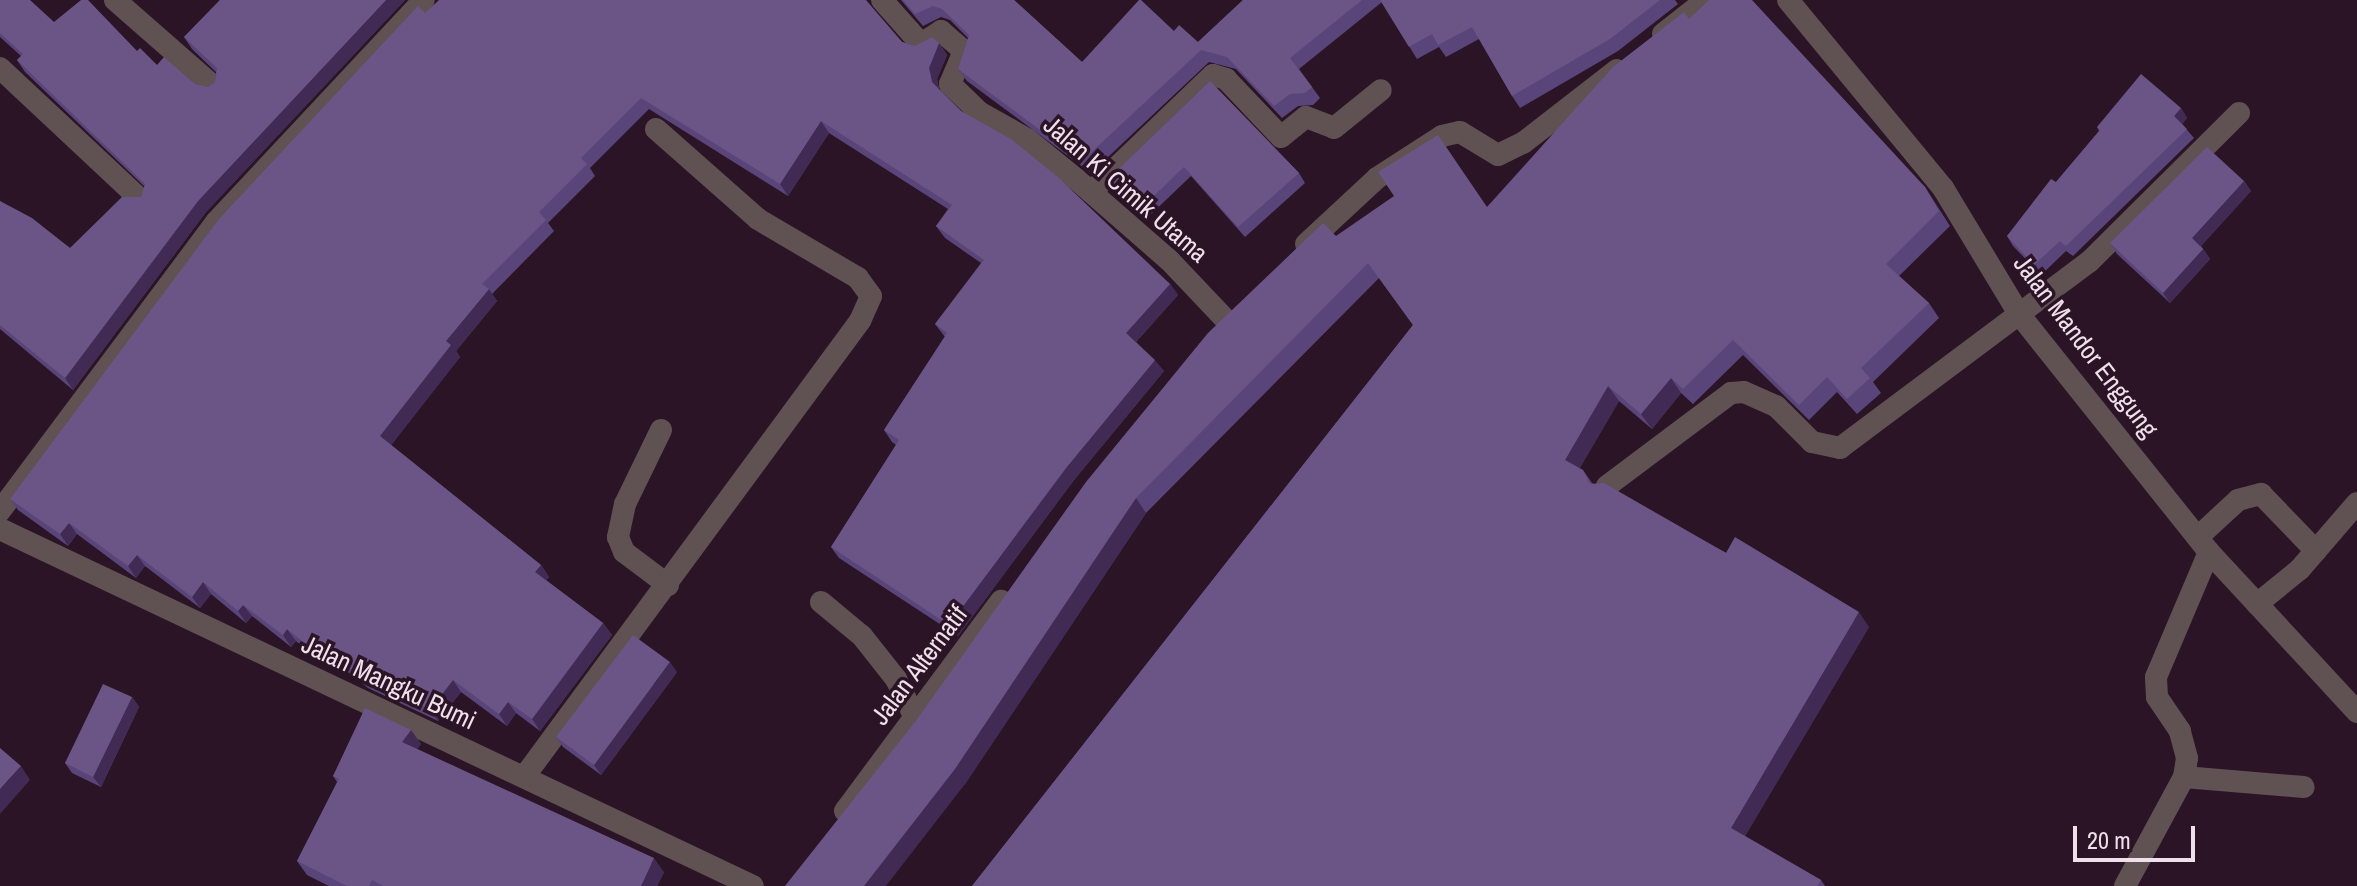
<!DOCTYPE html>
<html>
<head>
<meta charset="utf-8">
<style>
	body { margin:0 }
	#map { position:relative; width:2357px; height:886px; overflow:hidden; background:#2b1426; font-family:"Archivo Narrow",sans-serif }
	div>[style] { position:absolute }
	.minor>* { height:22px; margin:-11px; padding:0 11px; transform-origin:11px; border-radius:11px; background:#605153 }
	.wall>* { inset:0; background:#5a457a }
	.shaded-wall>* { inset:0; background:#412a53 }
	.building>* { inset:0; background:#6a5586 }
	span { translate:-50% -50%; white-space:nowrap; text-align:center; line-height:1.15; -webkit-text-stroke:7px #2b1426; paint-order:stroke }
	.street-label { font-size:26px; color:#f0e0eb }
	.scale { position:absolute; left:2073px; top:826px; width:122px; height:36px; box-sizing:border-box; border:4px solid #f0e0eb; border-top:0; padding-left:10px; font-size:24px; line-height:28px; white-space:nowrap; color:#f0e0eb; -webkit-text-stroke:6px #2b1426; paint-order:stroke }
</style>
</head>
<body>
<div id="map">
	<div class="minor">
		<i style="left:115px;top:0;width:129px;rotate:41.2deg"></i>
		<i style="left:882px;top:0;width:59px;rotate:48.4deg"></i>
		<i style="left:921px;top:44px;width:24px;rotate:-33deg"></i>
		<i style="left:941px;top:31px;width:30px;rotate:41deg"></i>
		<i style="left:964px;top:51px;width:36px;rotate:113deg"></i>
		<i style="left:950px;top:84px;width:40px;rotate:44deg"></i>
		<i style="left:979px;top:112px;width:55px;rotate:29.4deg"></i>
		<i style="left:1027px;top:139px;width:63px;rotate:39.2deg"></i>
		<i style="left:1076px;top:179px;width:123px;rotate:41.1deg"></i>
		<i style="left:1169px;top:260px;width:81px;rotate:46.5deg"></i>
		<i style="left:1788px;top:0;width:244px;rotate:50.5deg"></i>
		<i style="left:1943px;top:188px;width:147px;rotate:58.9deg"></i>
		<i style="left:2019px;top:314px;width:305px;rotate:51.4deg"></i>
		<i style="left:2209px;top:552px;width:218px;rotate:47.2deg"></i>
		<i style="left:1663px;top:34px;width:55px;rotate:-38.3deg"></i>
		<i style="left:0;top:68px;width:192px;rotate:43.1deg"></i>
		<i style="left:1091px;top:192px;width:169px;rotate:-43.8deg"></i>
		<i style="left:1213px;top:75px;width:14px;rotate:17deg"></i>
		<i style="left:1226px;top:79px;width:80px;rotate:46.5deg"></i>
		<i style="left:1281px;top:137px;width:32px;rotate:-39deg"></i>
		<i style="left:1306px;top:117px;width:30px;rotate:21deg"></i>
		<i style="left:1334px;top:128px;width:60px;rotate:-39deg"></i>
		<i style="left:1306px;top:244px;width:97px;rotate:-42.9deg"></i>
		<i style="left:1377px;top:178px;width:77px;rotate:-32.9deg"></i>
		<i style="left:1442px;top:136px;width:18px;rotate:-13deg"></i>
		<i style="left:1460px;top:132px;width:44px;rotate:31.2deg"></i>
		<i style="left:1498px;top:155px;width:28px;rotate:-26deg"></i>
		<i style="left:1523px;top:143px;width:119px;rotate:-37.8deg"></i>
		<i style="left:661px;top:430px;width:82px;rotate:115.9deg"></i>
		<i style="left:625px;top:504px;width:34px;rotate:102deg"></i>
		<i style="left:618px;top:537px;width:16px;rotate:68deg"></i>
		<i style="left:624px;top:552px;width:55px;rotate:36.9deg"></i>
		<i style="left:1607px;top:486px;width:155px;rotate:-36.9deg"></i>
		<i style="left:1731px;top:393px;width:13px;rotate:-4deg"></i>
		<i style="left:1744px;top:392px;width:35px;rotate:24deg"></i>
		<i style="left:1776px;top:406px;width:51px;rotate:45deg"></i>
		<i style="left:1812px;top:442px;width:29px;rotate:12deg"></i>
		<i style="left:1840px;top:448px;width:312px;rotate:-36.8deg"></i>
		<i style="left:2090px;top:261px;width:210px;rotate:-44.8deg"></i>
		<i style="left:0;top:511px;width:361px;rotate:-53.2deg"></i>
		<i style="left:216px;top:222px;width:304px;rotate:-46.9deg"></i>
		<i style="left:0;top:529px;width:833px;rotate:25.37deg"></i>
		<i style="left:2198px;top:537px;width:54px;rotate:-42.8deg"></i>
		<i style="left:2238px;top:500px;width:24px;rotate:-15deg"></i>
		<i style="left:2261px;top:494px;width:79px;rotate:46deg"></i>
		<i style="left:821px;top:602px;width:53px;rotate:39.7deg"></i>
		<i style="left:862px;top:636px;width:55px;rotate:51.7deg"></i>
		<i style="left:896px;top:679px;width:43px;rotate:64deg"></i>
		<i style="left:2257px;top:604px;width:55px;rotate:-39.1deg"></i>
		<i style="left:2300px;top:569px;width:87px;rotate:-49.2deg"></i>
		<i style="left:524px;top:777px;width:566px;rotate:-53.62deg"></i>
		<i style="left:860px;top:321px;width:27px;rotate:-66deg"></i>
		<i style="left:871px;top:296px;width:22px;rotate:-126deg"></i>
		<i style="left:858px;top:278px;width:116px;rotate:-149.5deg"></i>
		<i style="left:758px;top:219px;width:136px;rotate:-138.6deg"></i>
		<i style="left:2184px;top:777px;width:120px;rotate:4.8deg"></i>
		<i style="left:845px;top:811px;width:262px;rotate:-53.4deg"></i>
		<i style="left:2125px;top:886px;width:124px;rotate:-61.6deg"></i>
		<i style="left:2184px;top:777px;width:19px;rotate:-81deg"></i>
		<i style="left:2187px;top:758px;width:28px;rotate:-105deg"></i>
		<i style="left:2180px;top:731px;width:41px;rotate:-124.1deg"></i>
		<i style="left:2157px;top:697px;width:20px;rotate:-93deg"></i>
		<i style="left:2156px;top:677px;width:136px;rotate:-67deg"></i>
	</div>
	<div class="wall">
		<i style="clip-path:polygon(0 0,54px 22px,137px 51px,157px 65px,195px 84px,208px 87px,215px 82px,216px 72px,192px 49px,184px 37px,220px 0,405px 0,206px 212px,73px 390px,0 329px,0 201px,70px 248px,141px 197px,145px 187px,25px 72px,17px 60px,21px 56px,0 37px)"></i>
		<i style="clip-path:polygon(901px 0,1014px 0,1082px 62px,1174px 31px,1198px 42px,1243px 0,1675px 0,1678px 4px,1618px 51px,1520px 108px,1512px 96px,1479px 39px,1446px 57px,1439px 47px,1417px 59px,1382px 2px,1299px 69px,1320px 98px,1313px 105px,1298px 106px,1282px 118px,1236px 69px,1209px 62px,1091px 173px,967px 81px,958px 69px,968px 38px,950px 20px,941px 17px,923px 26px)"></i>
		<i style="clip-path:polygon(871px 7px,902px 42px,915px 46px,939px 43px,947px 55px,937px 79px,939px 89px,961px 111px,1170px 284px,1178px 295px,1136px 342px,1164px 371px,1074px 480px,958px 636px,839px 558px,831px 547px,896px 445px,892px 442px,884px 430px,945px 337px,935px 324px,981px 263px,945px 238px,936px 226px,948px 209px,829px 133px,788px 196px,649px 109px,590px 168px,595px 176px,548px 223px,554px 231px,492px 294px,497px 301px,456px 351px,460px 357px,391px 445px,541px 565px,549px 577px,546px 580px,603px 623px,612px 635px,540px 731px,516px 713px,507px 726px,461px 692px,438px 721px,368px 688px,331px 659px,326px 665px,296px 641px,291px 647px,252px 616px,246px 623px,211px 594px,200px 608px,145px 566px,136px 578px,77px 534px,68px 546px,18px 510px,10px 499px,425px 13px)"></i>
		<i style="clip-path:polygon(1689px 19px,1925px 187px,1950px 226px,1899px 276px,1929px 303px,1939px 318px,1873px 382px,1881px 393px,1857px 414px,1837px 392px,1809px 420px,1743px 355px,1693px 404px,1681px 393px,1652px 429px,1619px 401px,1579px 469px,1583px 470px,1592px 483px,1869px 627px,1745px 836px,1821px 880px,1825px 886px,972px 886px,1413px 325px,1379px 278px,1146px 513px,965px 784px,785px 886px,1336px 236px,1487px 207px)"></i>
		<i style="clip-path:polygon(1210px 81px,1299px 173px,1305px 183px,1245px 237px,1191px 176px,1145px 220px,1112px 192px,1105px 182px)"></i>
		<i style="clip-path:polygon(2181px 108px,2187px 118px,2182px 124px,2194px 138px,2073px 256px,2066px 251px,2041px 275px,2013px 246px,2007px 236px,2056px 182px,2099px 131px,2097px 127px)"></i>
		<i style="clip-path:polygon(2244px 181px,2251px 191px,2201px 246px,2210px 259px,2170px 303px,2117px 254px,2110px 243px)"></i>
		<i style="clip-path:polygon(677px 672px,601px 775px,563px 747px,556px 737px)"></i>
		<i style="clip-path:polygon(132px 697px,139px 707px,101px 787px,72px 773px,65px 763px)"></i>
		<i style="clip-path:polygon(411px 730px,421px 744px,417px 749px,664px 872px,657px 886px,329px 886px,307px 875px,297px 861px,337px 782px,333px 776px)"></i>
	</div>
	<div class="shaded-wall">
		<i style="clip-path:polygon(386px 0,405px 0,206px 212px,73px 390px,65px 378px,198px 201px)"></i>
		<i style="clip-path:polygon(939px 43px,947px 55px,937px 79px,940px 94px,932px 82px,929px 68px)"></i>
		<i style="clip-path:polygon(2181px 108px,2187px 118px,2180px 126px,2174px 116px)"></i>
		<i style="clip-path:polygon(821px 121px,829px 133px,788px 196px,780px 184px)"></i>
		<i style="clip-path:polygon(2244px 181px,2251px 191px,2199px 248px,2192px 238px)"></i>
		<i style="clip-path:polygon(2203px 249px,2210px 259px,2170px 303px,2163px 293px)"></i>
		<i style="clip-path:polygon(1170px 284px,1178px 295px,1134px 344px,1126px 333px)"></i>
		<i style="clip-path:polygon(489px 289px,497px 301px,456px 351px,460px 357px,389px 448px,380px 436px,446px 341px)"></i>
		<i style="clip-path:polygon(1155px 360px,1164px 371px,1074px 480px,958px 636px,949px 625px,1066px 468px)"></i>
		<i style="clip-path:polygon(1671px 378px,1681px 393px,1652px 429px,1641px 414px)"></i>
		<i style="clip-path:polygon(1608px 386px,1619px 401px,1576px 475px,1565px 460px)"></i>
		<i style="clip-path:polygon(1136px 498px,1146px 513px,965px 784px,886px 886px,864px 886px)"></i>
		<i style="clip-path:polygon(69px 523px,77px 534px,68px 546px,60px 534px)"></i>
		<i style="clip-path:polygon(137px 555px,145px 566px,136px 578px,128px 566px)"></i>
		<i style="clip-path:polygon(541px 565px,549px 577px,544px 584px,535px 572px)"></i>
		<i style="clip-path:polygon(203px 582px,211px 594px,200px 608px,192px 597px)"></i>
		<i style="clip-path:polygon(243px 605px,252px 616px,246px 623px,238px 611px)"></i>
		<i style="clip-path:polygon(1859px 612px,1869px 627px,1741px 843px,1731px 828px)"></i>
		<i style="clip-path:polygon(603px 623px,612px 635px,540px 731px,532px 719px)"></i>
		<i style="clip-path:polygon(287px 629px,296px 641px,291px 647px,283px 635px)"></i>
		<i style="clip-path:polygon(322px 648px,331px 659px,326px 665px,318px 653px)"></i>
		<i style="clip-path:polygon(670px 662px,677px 672px,601px 775px,594px 765px)"></i>
		<i style="clip-path:polygon(453px 680px,461px 692px,438px 721px,430px 710px)"></i>
		<i style="clip-path:polygon(132px 697px,139px 707px,101px 787px,93px 777px)"></i>
		<i style="clip-path:polygon(508px 702px,516px 713px,507px 726px,499px 714px)"></i>
		<i style="clip-path:polygon(411px 730px,421px 744px,412px 756px,402px 742px)"></i>
		<i style="clip-path:polygon(21px 766px,30px 780px,0 814px,0 789px)"></i>
		<i style="clip-path:polygon(654px 858px,664px 872px,657px 886px,641px 886px)"></i>
	</div>
	<div class="building">
		<i style="clip-path:polygon(0 0,30px 0,54px 22px,81px 0,88px 0,137px 51px,140px 48px,157px 65px,164px 57px,195px 84px,208px 87px,215px 82px,217px 68px,184px 37px,220px 0,386px 0,198px 201px,65px 378px,0 325px,0 201px,32px 218px,70px 248px,122px 197px,141px 197px,145px 184px,17px 60px,23px 54px,0 33px)"></i>
		<i style="clip-path:polygon(439px 0,866px 0,902px 42px,915px 46px,932px 37px,939px 43px,929px 68px,932px 82px,961px 111px,1011px 139px,1059px 178px,1170px 284px,1126px 333px,1155px 360px,1066px 468px,949px 625px,831px 547px,899px 440px,884px 430px,947px 333px,935px 324px,984px 260px,936px 226px,952px 205px,821px 121px,780px 184px,641px 98px,581px 158px,587px 164px,539px 212px,546px 220px,482px 284px,489px 289px,446px 341px,451px 345px,380px 436px,541px 565px,535px 572px,603px 623px,532px 719px,508px 702px,499px 714px,453px 680px,430px 710px,360px 676px,322px 648px,318px 653px,287px 629px,283px 635px,243px 605px,238px 611px,203px 582px,192px 597px,137px 555px,128px 566px,69px 523px,60px 534px,10px 499px,219px 219px,418px 6px,425px 13px)"></i>
		<i style="clip-path:polygon(903px 0,1014px 0,1082px 62px,1139px 0,1141px 0,1174px 31px,1179px 25px,1198px 42px,1243px 0,1362px 0,1290px 58px,1312px 87px,1305px 93px,1290px 94px,1274px 106px,1227px 57px,1201px 50px,1082px 161px,958px 69px,969px 35px,942px 9px,933px 6px,915px 14px)"></i>
		<i style="clip-path:polygon(1380px 0,1660px 0,1610px 39px,1512px 96px,1472px 27px,1438px 45px,1432px 34px,1409px 47px)"></i>
		<i style="clip-path:polygon(1709px 0,1752px 0,1925px 187px,1939px 211px,1886px 264px,1929px 303px,1861px 368px,1870px 378px,1847px 399px,1827px 377px,1799px 405px,1733px 340px,1683px 389px,1671px 378px,1641px 414px,1608px 386px,1565px 460px,1583px 470px,1590px 484px,1604px 483px,1726px 553px,1735px 537px,1859px 612px,1731px 828px,1821px 880px,1817px 886px,972px 886px,1413px 325px,1368px 263px,1136px 498px,955px 769px,864px 886px,785px 886px,915px 722px,1086px 482px,1208px 333px,1323px 223px,1336px 236px,1394px 196px,1378px 172px,1438px 135px,1487px 207px,1613px 67px,1684px 12px,1689px 19px)"></i>
		<i style="clip-path:polygon(2141px 74px,2181px 108px,2174px 116px,2187px 129px,2066px 246px,2060px 241px,2034px 265px,2007px 236px,2051px 179px,2056px 182px,2100px 130px,2097px 127px)"></i>
		<i style="clip-path:polygon(1210px 81px,1299px 173px,1238px 227px,1184px 167px,1138px 211px,1105px 182px)"></i>
		<i style="clip-path:polygon(2207px 147px,2244px 181px,2192px 238px,2203px 249px,2163px 293px,2110px 243px)"></i>
		<i style="clip-path:polygon(633px 635px,670px 662px,594px 765px,556px 737px)"></i>
		<i style="clip-path:polygon(103px 684px,132px 697px,93px 777px,65px 763px)"></i>
		<i style="clip-path:polygon(365px 708px,411px 730px,402px 742px,654px 858px,641px 886px,383px 886px,372px 880px,369px 886px,347px 886px,297px 861px,339px 779px,333px 776px)"></i>
		<i style="clip-path:polygon(0 748px,21px 766px,0 789px)"></i>
	</div>
	<div class="street-label">
		<span style="left:1126px;top:189px;rotate:41deg">Jalan Ki Cimik Utama</span>
		<span style="left:2086px;top:346px;rotate:53deg">Jalan Mandor Enggung</span>
		<span style="left:919px;top:665px;rotate:-53deg">Jalan Alternatif</span>
		<span style="left:389px;top:682px;rotate:25deg">Jalan Mangku Bumi</span>
	</div>
	<div class="scale">20 m</div>
</div>
</body>
</html>
